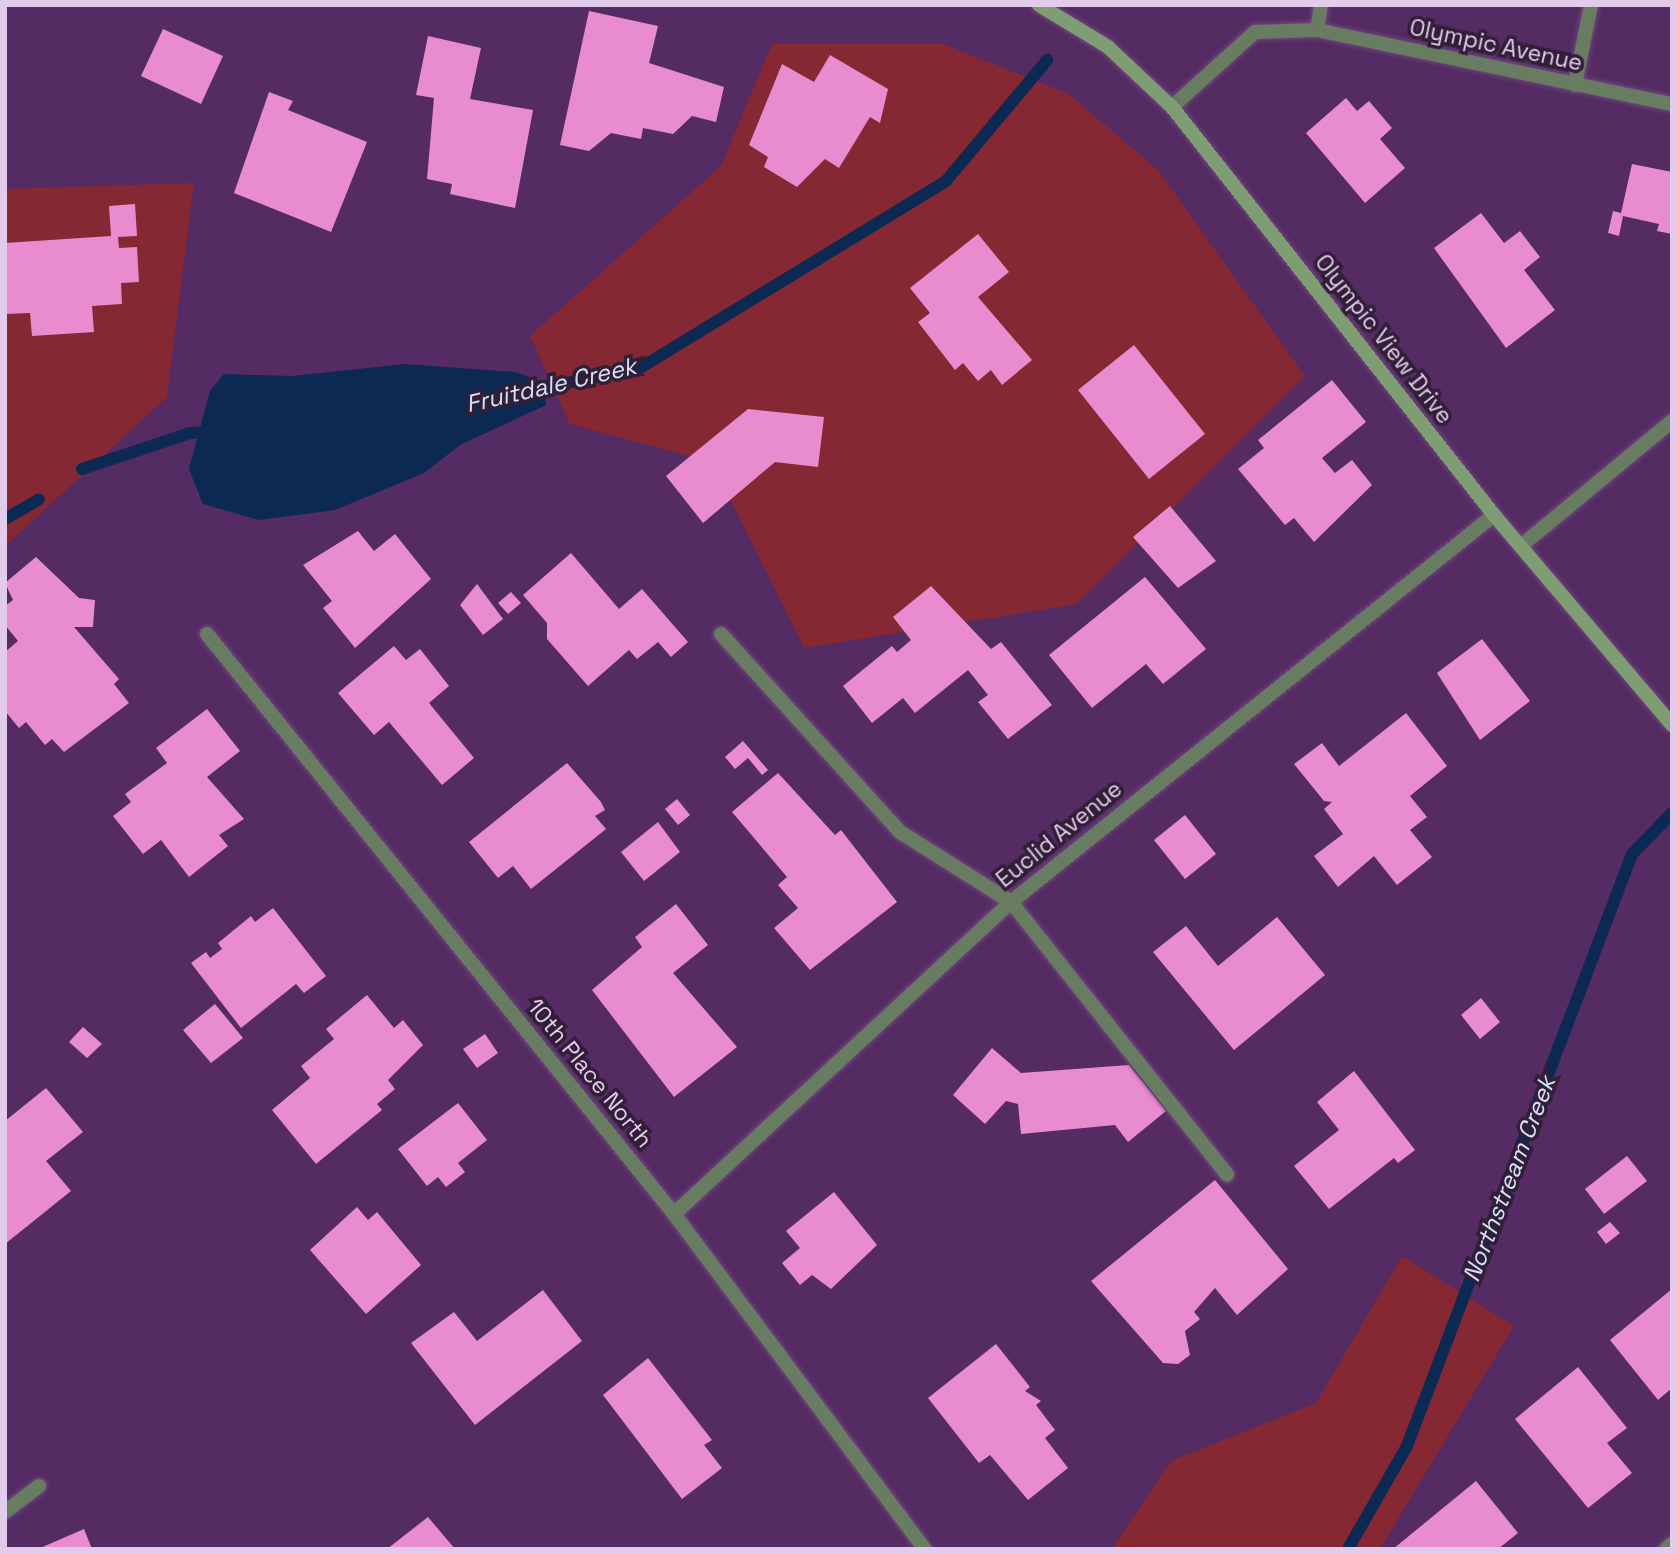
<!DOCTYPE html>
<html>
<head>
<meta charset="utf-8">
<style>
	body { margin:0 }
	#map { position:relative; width:1677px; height:1554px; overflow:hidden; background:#552b63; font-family:"Space Grotesk",sans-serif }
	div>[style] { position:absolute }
	.green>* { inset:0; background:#862833 }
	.water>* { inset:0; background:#0b2952 }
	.stream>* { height:12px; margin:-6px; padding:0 6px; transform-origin:6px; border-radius:6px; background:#0b2952 }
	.building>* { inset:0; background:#e88ccf }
	.roads { filter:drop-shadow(0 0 2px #6f487c) drop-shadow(0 0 2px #6f487c) }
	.service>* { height:14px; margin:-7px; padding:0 7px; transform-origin:7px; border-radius:7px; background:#687c61 }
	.minor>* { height:14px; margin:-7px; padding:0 7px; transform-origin:7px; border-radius:7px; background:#687c61 }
	.tertiary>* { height:14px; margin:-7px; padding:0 7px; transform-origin:7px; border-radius:7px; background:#687c61 }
	.secondary>* { height:14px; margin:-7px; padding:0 7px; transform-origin:7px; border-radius:7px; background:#7e9d72 }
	span { translate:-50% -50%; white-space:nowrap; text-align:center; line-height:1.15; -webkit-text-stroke:7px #311e37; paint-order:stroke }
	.street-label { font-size:23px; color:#e3cbec }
	.water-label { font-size:24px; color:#d4e3f9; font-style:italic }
	.frame { position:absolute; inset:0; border:7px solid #e3cbec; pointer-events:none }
</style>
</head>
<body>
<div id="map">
	<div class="green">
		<i style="clip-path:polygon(772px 44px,943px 44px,1069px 94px,1158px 170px,1305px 376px,1077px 604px,804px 648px,712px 462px,570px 424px,530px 336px,721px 166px)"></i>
		<i style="clip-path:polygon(194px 183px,167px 397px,5px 546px,5px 189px)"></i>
		<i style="clip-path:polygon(1402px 1256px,1514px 1326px,1380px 1549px,1112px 1549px,1171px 1461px,1316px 1403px)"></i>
	</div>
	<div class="water">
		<i style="clip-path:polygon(405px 364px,515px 372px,544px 382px,546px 405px,460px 445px,424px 473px,335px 510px,259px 520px,203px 504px,189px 469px,210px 391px,224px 374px,292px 376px)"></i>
	</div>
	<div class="stream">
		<i style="left:528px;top:391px;width:114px;rotate:-11.6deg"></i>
		<i style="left:640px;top:368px;width:359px;rotate:-31.4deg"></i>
		<i style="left:946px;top:181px;width:158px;rotate:-50.1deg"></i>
		<i style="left:82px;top:469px;width:114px;rotate:-18.4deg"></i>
		<i style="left:190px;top:433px;width:26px;rotate:-4deg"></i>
		<i style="left:5px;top:519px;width:39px;rotate:-30deg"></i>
		<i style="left:1348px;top:1549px;width:119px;rotate:-60.2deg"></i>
		<i style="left:1407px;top:1446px;width:633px;rotate:-69.19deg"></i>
		<i style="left:1632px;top:854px;width:57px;rotate:-45.7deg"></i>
	</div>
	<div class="building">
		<i style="clip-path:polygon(589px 11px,658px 26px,649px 63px,724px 87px,716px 122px,692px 116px,673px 134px,643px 128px,641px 139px,611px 133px,589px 151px,560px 145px)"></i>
		<i style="clip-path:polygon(163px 29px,223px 56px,201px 104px,141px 76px)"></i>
		<i style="clip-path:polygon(428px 36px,481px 48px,470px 99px,533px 110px,515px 208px,450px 194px,452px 184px,427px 179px,434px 98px,416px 95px)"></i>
		<i style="clip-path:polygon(830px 55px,888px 89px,880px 123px,870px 117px,839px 168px,825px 159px,797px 187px,764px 167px,768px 157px,749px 145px,782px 64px,814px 82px)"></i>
		<i style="clip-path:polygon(269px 92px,293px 101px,288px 110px,367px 142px,331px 232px,234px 193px)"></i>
		<i style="clip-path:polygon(1346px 98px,1357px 111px,1369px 101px,1392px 128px,1380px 139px,1405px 168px,1365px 203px,1306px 133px)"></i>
		<i style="clip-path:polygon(1632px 164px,1672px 172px,1672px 234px,1657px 231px,1659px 224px,1623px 216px,1619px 236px,1608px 233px,1613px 211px,1621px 213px)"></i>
		<i style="clip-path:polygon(135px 204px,137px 236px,118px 237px,119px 248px,137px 247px,139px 282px,121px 283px,122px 304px,92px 306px,94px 332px,32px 336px,30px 313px,5px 314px,5px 243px,111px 236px,109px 206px)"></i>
		<i style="clip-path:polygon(1481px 213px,1504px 243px,1520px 231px,1540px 257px,1524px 270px,1555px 310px,1506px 348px,1434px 248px)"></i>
		<i style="clip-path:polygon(978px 234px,1009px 272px,978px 297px,1032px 360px,1002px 385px,991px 370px,978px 381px,963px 363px,955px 370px,918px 322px,930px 313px,910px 288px)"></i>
		<i style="clip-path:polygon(1134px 345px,1205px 434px,1149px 479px,1078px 390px)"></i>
		<i style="clip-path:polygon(1332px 380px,1366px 422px,1322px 458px,1335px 473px,1352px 460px,1372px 485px,1314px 542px,1294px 518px,1285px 525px,1238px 469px,1264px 448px,1258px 440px)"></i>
		<i style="clip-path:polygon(748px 409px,824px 417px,818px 467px,775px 462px,703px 523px,666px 476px)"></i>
		<i style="clip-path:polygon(1170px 506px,1216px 561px,1178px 588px,1133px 537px)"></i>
		<i style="clip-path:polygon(358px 531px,374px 551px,395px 534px,431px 579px,355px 648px,323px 608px,332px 601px,303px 565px)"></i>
		<i style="clip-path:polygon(571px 553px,619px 609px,642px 589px,688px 642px,671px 657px,658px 642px,637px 659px,629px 650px,588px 686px,547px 639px,547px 623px,523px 595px)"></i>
		<i style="clip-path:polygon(36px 557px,79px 598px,95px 600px,93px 627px,74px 627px,119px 679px,114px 684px,129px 703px,64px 752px,52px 739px,45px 745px,26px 722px,19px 728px,5px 711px,5px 652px,18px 641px,5px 625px,5px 606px,13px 600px,5px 583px)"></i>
		<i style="clip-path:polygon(1145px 577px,1206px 649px,1163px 684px,1146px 664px,1092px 708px,1049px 655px)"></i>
		<i style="clip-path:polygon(477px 584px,503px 619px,483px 635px,460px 605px)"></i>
		<i style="clip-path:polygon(931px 586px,991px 649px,1001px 642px,1052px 705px,1008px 739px,978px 702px,988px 695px,968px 670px,915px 713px,903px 698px,872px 723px,843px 686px,892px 646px,897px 652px,911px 640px,893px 617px)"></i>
		<i style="clip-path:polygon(511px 592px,521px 603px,508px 614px,498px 603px)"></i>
		<i style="clip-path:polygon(1482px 639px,1530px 701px,1480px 740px,1437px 673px)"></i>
		<i style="clip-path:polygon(394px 646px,406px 660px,420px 649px,449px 686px,429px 703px,474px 758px,442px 785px,389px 722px,374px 735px,338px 693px)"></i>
		<i style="clip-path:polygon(207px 709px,240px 751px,207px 777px,244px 819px,219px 835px,228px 846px,189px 877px,161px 840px,143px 854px,113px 816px,131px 802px,125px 794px,167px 763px,156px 748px)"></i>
		<i style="clip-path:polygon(1406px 713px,1447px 766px,1410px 796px,1427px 817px,1410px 830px,1432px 857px,1397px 885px,1374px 856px,1338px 887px,1314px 856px,1343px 834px,1324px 809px,1332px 802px,1324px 801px,1294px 764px,1322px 743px,1339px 766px)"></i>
		<i style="clip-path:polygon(743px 741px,768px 770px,762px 775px,748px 758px,735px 769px,725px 757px)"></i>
		<i style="clip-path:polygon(567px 763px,601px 802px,605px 810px,595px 816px,606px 829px,531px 889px,513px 866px,498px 878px,469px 842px)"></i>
		<i style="clip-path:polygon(778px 773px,835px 835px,841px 830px,897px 902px,810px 970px,774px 928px,798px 908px,778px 885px,787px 877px,732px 812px)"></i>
		<i style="clip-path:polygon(677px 799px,690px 815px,678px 825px,665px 809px)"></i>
		<i style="clip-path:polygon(1185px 815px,1216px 854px,1185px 879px,1154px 840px)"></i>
		<i style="clip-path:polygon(658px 822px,680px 852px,644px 881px,621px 852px)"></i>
		<i style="clip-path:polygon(676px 904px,708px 945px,673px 973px,737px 1047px,674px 1097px,592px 990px,642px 947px,635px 937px)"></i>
		<i style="clip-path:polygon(273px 908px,326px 976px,304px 993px,296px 984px,241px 1028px,191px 963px,206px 952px,210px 958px,222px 949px,218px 943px,251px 916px,255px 922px)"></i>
		<i style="clip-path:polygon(1277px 917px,1325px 975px,1234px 1050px,1153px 952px,1186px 926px,1218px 966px)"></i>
		<i style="clip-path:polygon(367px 995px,394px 1028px,403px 1020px,423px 1045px,388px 1080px,395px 1089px,377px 1104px,382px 1110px,316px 1164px,272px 1110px,310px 1078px,301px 1066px,334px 1039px,326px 1029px)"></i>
		<i style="clip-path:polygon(1481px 998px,1500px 1022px,1480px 1039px,1461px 1015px)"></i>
		<i style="clip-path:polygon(215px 1004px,243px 1038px,211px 1063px,183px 1030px)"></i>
		<i style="clip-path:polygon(83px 1027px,102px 1044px,87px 1058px,69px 1042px)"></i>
		<i style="clip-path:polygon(485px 1034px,498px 1053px,477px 1068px,463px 1049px)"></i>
		<i style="clip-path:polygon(992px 1048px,1021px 1073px,1129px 1065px,1166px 1111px,1128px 1142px,1115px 1125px,1021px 1134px,1018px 1104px,1006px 1101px,985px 1124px,953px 1095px)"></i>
		<i style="clip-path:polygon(1354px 1071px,1415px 1150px,1398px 1163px,1394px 1158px,1329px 1209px,1294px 1166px,1339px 1130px,1317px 1102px)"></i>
		<i style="clip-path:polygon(46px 1088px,83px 1132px,46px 1161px,71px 1191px,5px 1244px,5px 1121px)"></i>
		<i style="clip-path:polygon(458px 1103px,487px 1140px,458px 1163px,465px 1172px,446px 1187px,438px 1177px,427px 1186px,398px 1149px)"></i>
		<i style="clip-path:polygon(1627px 1156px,1647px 1181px,1604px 1214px,1585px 1189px)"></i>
		<i style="clip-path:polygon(1215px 1180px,1288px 1269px,1237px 1315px,1215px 1288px,1194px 1312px,1200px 1319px,1185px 1331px,1190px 1355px,1178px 1364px,1163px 1363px,1091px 1281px)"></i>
		<i style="clip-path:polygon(834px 1192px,877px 1245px,831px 1289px,812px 1275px,800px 1285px,782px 1263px,800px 1248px,786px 1231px)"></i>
		<i style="clip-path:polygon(357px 1207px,368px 1220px,377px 1212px,421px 1265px,366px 1314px,310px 1250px)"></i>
		<i style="clip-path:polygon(1610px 1222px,1620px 1233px,1606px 1244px,1597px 1232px)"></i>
		<i style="clip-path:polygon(1672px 1289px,1672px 1388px,1658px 1400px,1610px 1340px)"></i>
		<i style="clip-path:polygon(543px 1290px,582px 1341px,475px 1425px,411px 1343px,454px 1312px,477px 1341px)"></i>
		<i style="clip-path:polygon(996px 1344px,1030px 1387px,1025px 1391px,1041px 1401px,1036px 1405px,1055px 1430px,1045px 1438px,1068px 1468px,1028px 1500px,990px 1455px,979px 1463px,928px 1398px)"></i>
		<i style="clip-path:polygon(648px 1358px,712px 1440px,704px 1445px,722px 1468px,682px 1499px,603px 1395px)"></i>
		<i style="clip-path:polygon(1578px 1367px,1627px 1428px,1607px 1443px,1632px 1473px,1588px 1508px,1515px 1419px)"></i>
		<i style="clip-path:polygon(1476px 1481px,1518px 1533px,1498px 1549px,1393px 1549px)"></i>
		<i style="clip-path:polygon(428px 1517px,455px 1549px,387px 1549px)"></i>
		<i style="clip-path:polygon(84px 1529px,92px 1549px,38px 1549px)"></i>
	</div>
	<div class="roads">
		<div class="service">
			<i style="left:1575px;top:85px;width:82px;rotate:-78.7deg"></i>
			<i style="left:1521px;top:546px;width:196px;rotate:-39.6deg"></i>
			<i style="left:721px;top:634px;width:267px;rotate:47.9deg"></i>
			<i style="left:900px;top:832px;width:131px;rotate:32.2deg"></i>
			<i style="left:1011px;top:902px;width:348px;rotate:51.6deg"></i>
			<i style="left:5px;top:1512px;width:43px;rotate:-37.4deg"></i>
		</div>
		<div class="minor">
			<i style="left:1317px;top:30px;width:25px;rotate:-81deg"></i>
			<i style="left:207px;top:634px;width:745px;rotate:51.16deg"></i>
			<i style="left:674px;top:1214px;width:419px;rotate:53.2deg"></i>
			<i style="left:674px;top:1214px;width:459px;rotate:-42.8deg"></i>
			<i style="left:1011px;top:902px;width:619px;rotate:-38.7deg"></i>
			<i style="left:1666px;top:1549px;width:8px;rotate:-40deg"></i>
		</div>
		<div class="tertiary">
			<i style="left:1172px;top:107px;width:112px;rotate:-42.1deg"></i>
			<i style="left:1255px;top:32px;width:62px;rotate:-1.8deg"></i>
			<i style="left:1317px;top:30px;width:363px;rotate:11.8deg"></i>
		</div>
		<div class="secondary">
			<i style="left:1039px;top:5px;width:81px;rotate:31.3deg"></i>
			<i style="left:1108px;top:47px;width:88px;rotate:43.2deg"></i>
			<i style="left:1172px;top:107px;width:520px;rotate:51.72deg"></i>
			<i style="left:1494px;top:515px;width:275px;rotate:49.7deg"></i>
		</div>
	</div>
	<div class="street-label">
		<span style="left:1496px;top:45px;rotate:12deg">Olympic Avenue</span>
		<span style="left:1384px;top:339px;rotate:52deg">Olympic View Drive</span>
		<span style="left:1059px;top:834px;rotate:-39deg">Euclid Avenue</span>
		<span style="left:590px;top:1073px;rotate:51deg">10th Place North</span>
	</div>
	<div class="water-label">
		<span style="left:551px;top:385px;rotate:-13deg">Fruitdale Creek</span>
		<span style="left:1509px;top:1179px;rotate:-69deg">Northstream Creek</span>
	</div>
	<div class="frame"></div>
</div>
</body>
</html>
